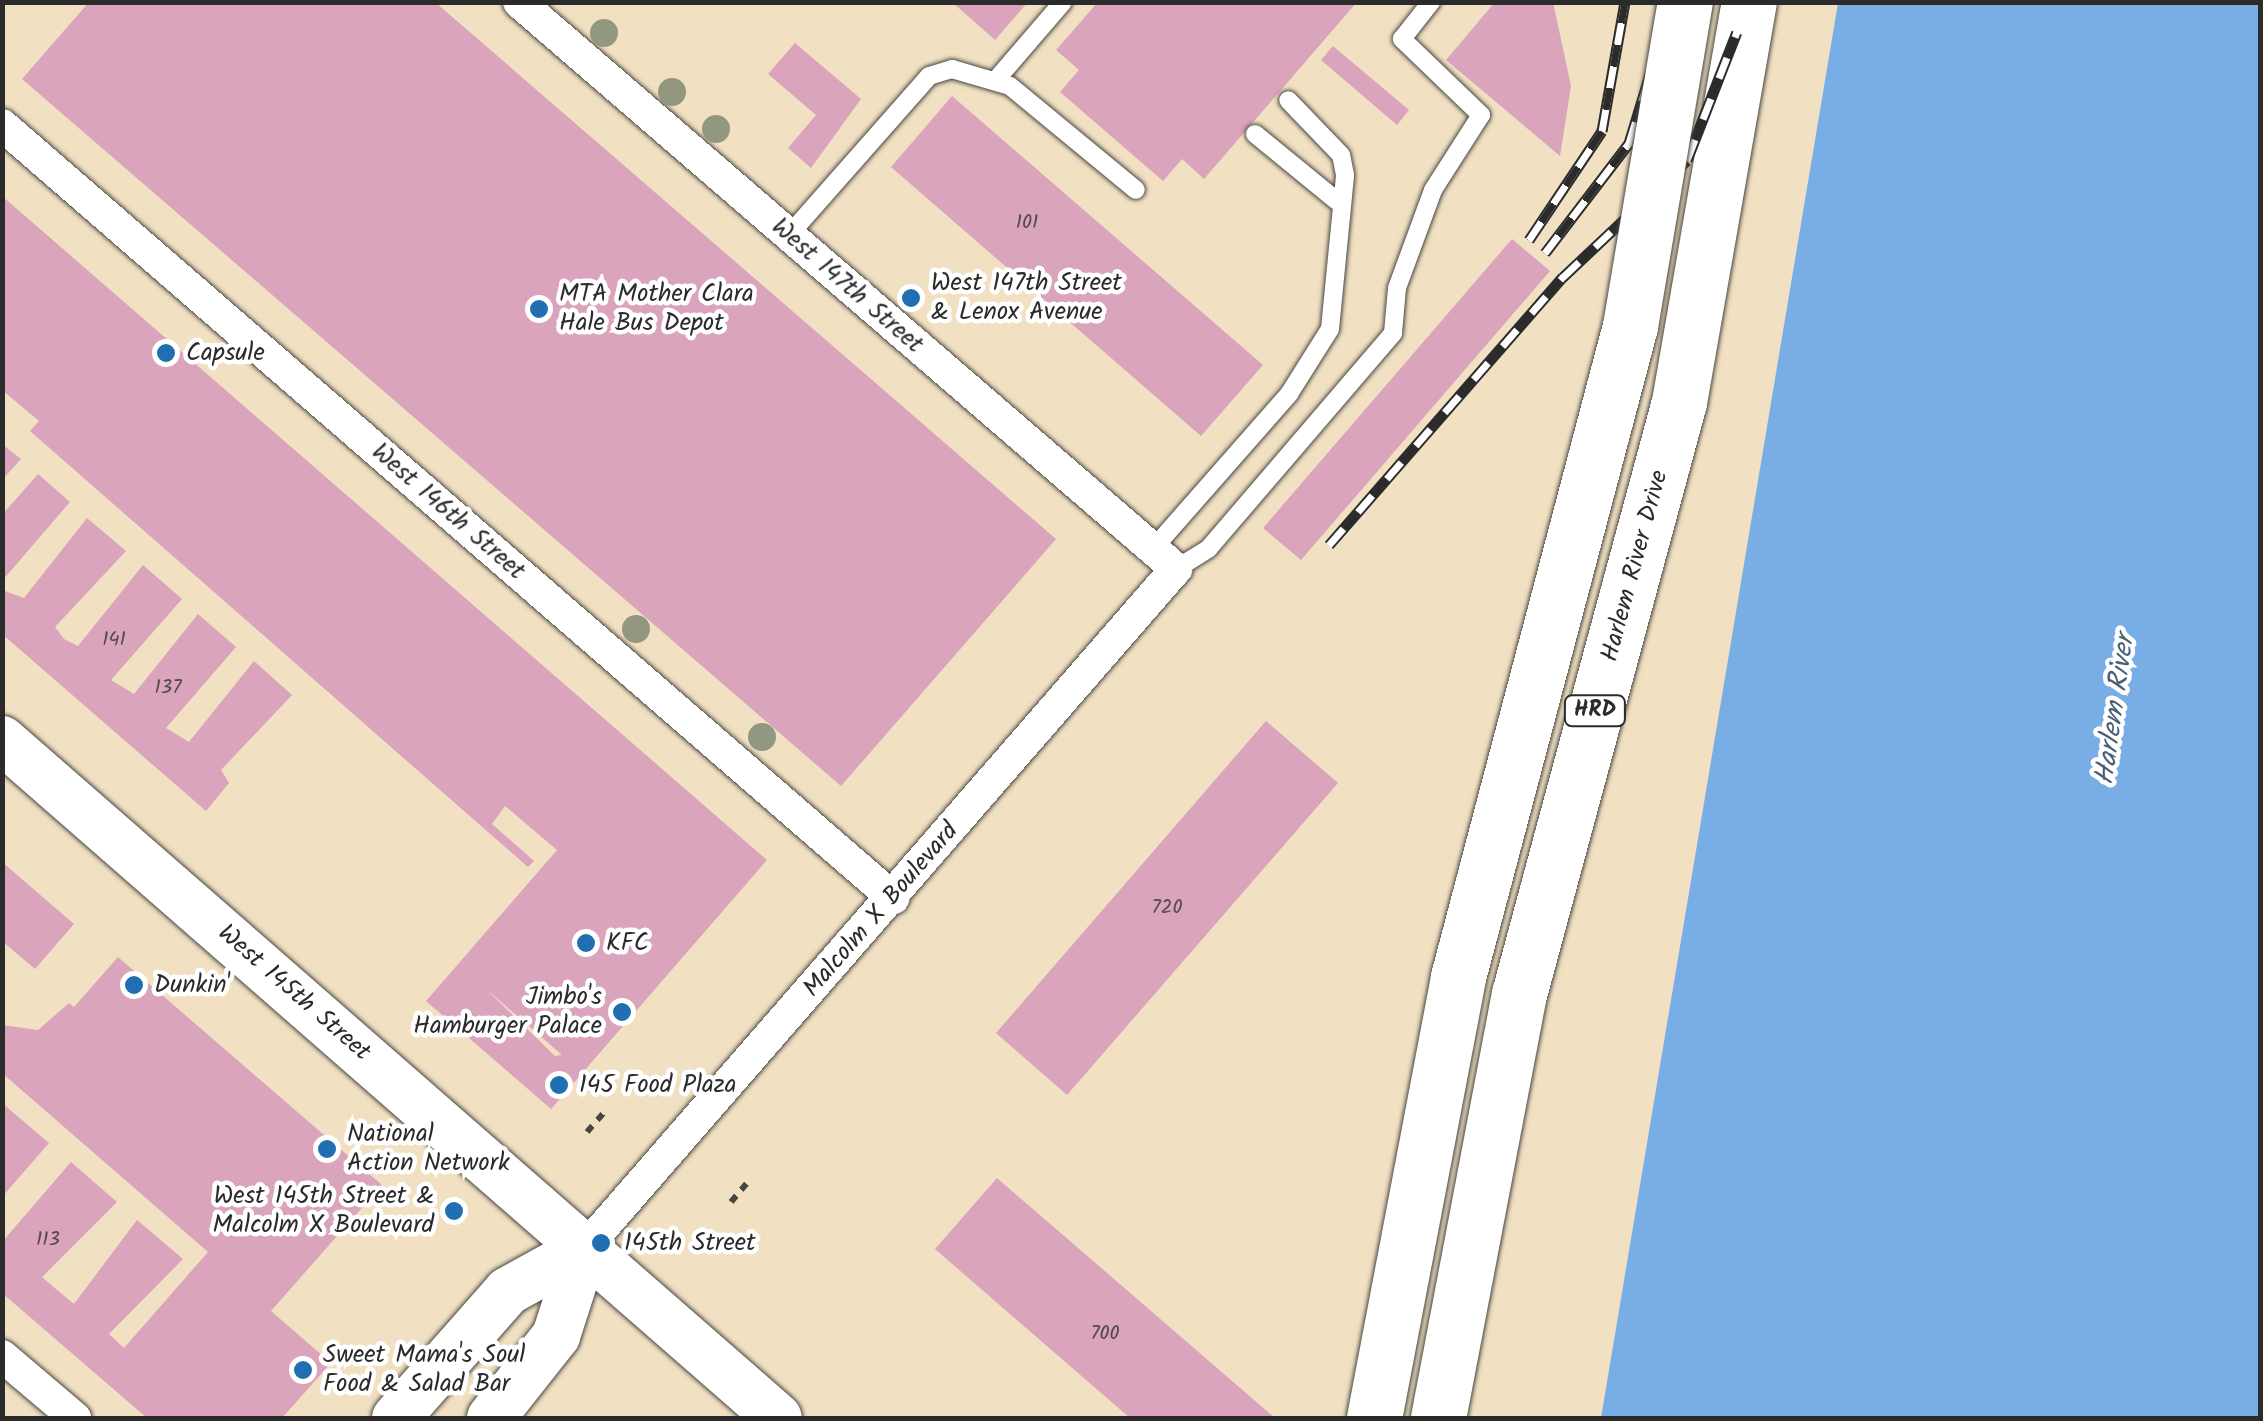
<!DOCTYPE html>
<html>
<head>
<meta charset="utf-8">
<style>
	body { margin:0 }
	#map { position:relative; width:2263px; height:1421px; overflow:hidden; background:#f1e0c2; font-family:Kalam,sans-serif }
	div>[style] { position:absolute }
	.water>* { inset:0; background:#78ade5 }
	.building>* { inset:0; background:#d9a4bc }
	.path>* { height:6px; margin-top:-3px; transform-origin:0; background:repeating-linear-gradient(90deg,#494642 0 8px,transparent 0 16px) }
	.roads { filter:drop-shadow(0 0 2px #494642) drop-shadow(0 0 2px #494642) }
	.lane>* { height:18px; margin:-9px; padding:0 9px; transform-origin:9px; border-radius:9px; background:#fff }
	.street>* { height:32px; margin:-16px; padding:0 16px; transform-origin:16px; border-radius:16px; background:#fff }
	.secondary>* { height:48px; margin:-24px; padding:0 24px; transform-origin:24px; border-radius:24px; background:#fff }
	.highway>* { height:55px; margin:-27.5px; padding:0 27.5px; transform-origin:27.5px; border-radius:27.5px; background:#fff }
	.rail>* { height:11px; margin-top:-5.5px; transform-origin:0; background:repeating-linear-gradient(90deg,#fff 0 22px,#2b2b2b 0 44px); box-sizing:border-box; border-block:2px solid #2b2b2b }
	.bridges { filter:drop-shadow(0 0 2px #494642) drop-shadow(0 0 2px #494642) }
	.highway-bridge>* { height:55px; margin:-27.5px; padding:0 27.5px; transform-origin:27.5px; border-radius:27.5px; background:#fff }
	.trees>* { width:28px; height:28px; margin:-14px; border-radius:50%; background:#929880 }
	.dots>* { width:28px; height:28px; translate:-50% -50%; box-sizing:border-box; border:5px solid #fff; border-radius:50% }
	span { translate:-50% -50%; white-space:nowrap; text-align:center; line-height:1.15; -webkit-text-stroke:9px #fff; paint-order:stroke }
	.number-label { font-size:20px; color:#56494f }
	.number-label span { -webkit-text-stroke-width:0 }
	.shield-label span { padding:2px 8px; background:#fff; border:2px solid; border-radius:8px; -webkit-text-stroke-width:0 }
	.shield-label { font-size:22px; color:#2b2b2b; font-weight:700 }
	.poi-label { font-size:25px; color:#2b2b2b }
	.left { translate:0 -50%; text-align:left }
	.right { translate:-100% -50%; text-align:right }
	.street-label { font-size:25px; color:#2b2b2b }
	.water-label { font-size:28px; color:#4a5f75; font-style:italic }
	.frame { position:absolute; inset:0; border:5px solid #2b2b2b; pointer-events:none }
</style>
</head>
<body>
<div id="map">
	<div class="water">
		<i style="clip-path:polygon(1838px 3px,2260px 3px,2260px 1418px,1601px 1418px)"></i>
	</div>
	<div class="building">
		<i style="clip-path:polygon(89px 2px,435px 2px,1056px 539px,841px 786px,22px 79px)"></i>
		<i style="clip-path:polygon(952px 2px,1028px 2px,995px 40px)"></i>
		<i style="clip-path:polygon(1098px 2px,1357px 2px,1204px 179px,1182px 159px,1163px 181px,1060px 92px,1079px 70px,1056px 50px)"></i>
		<i style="clip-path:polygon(1495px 2px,1553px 2px,1571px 86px,1560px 156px,1446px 60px)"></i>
		<i style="clip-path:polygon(795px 43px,861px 99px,811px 168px,788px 148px,816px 115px,768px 74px)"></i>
		<i style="clip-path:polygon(1333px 46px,1409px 110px,1397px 125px,1321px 60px)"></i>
		<i style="clip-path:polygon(952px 96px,1263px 365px,1201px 436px,891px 167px)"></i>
		<i style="clip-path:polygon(evenodd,2px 196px,767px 860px,551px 1109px,426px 1001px,557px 850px,505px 806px,492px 824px,534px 861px,528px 867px,30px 431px,39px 421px,2px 390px,2px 196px,484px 987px,562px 1055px,555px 1056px,484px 987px)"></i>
		<i style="clip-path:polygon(1512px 239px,1550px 271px,1301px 560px,1263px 528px)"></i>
		<i style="clip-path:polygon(2px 444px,21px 459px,2px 480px)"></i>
		<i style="clip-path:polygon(38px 474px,70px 502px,2px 581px,2px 515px)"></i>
		<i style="clip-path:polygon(87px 518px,126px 551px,55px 627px,64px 639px,78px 646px,143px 565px,182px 599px,111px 680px,134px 694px,198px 614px,236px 647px,166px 728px,189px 742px,254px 661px,292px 695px,221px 770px,229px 783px,206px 811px,2px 634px,2px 590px,24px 598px)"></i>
		<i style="clip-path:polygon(1266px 721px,1338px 783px,1067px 1095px,996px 1033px)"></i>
		<i style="clip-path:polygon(2px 862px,74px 924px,35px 969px,2px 941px)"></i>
		<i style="clip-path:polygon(118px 957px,382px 1185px,271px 1311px,331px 1363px,282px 1418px,147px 1418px,2px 1293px,2px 1242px,71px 1162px,117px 1202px,42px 1277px,57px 1290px,74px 1304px,137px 1220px,183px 1259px,109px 1334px,124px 1348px,208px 1252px,2px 1073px,2px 1025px,38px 1030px,69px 1003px,74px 1007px)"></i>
		<i style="clip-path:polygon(2px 1103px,49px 1143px,2px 1197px)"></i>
		<i style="clip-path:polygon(997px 1178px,1275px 1418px,1130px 1418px,935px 1249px)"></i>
	</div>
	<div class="path">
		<i style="left:587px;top:1132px;width:28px;rotate:-49deg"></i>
		<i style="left:731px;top:1202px;width:25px;rotate:-50deg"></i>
	</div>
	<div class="roads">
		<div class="lane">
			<i style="left:995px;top:81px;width:104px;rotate:-49.3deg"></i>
			<i style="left:1255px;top:134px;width:106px;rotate:39.3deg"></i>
			<i style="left:789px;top:235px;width:212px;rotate:-48.6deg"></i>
			<i style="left:929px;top:76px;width:24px;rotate:-17deg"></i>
			<i style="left:952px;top:69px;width:60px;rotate:16.3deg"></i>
			<i style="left:1010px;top:86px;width:163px;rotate:39.5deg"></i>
			<i style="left:1152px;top:550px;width:208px;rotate:-48.7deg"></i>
			<i style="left:1289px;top:394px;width:77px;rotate:-57.8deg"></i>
			<i style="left:1330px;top:329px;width:155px;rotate:-84.4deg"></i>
			<i style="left:1345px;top:175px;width:20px;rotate:-101deg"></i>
			<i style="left:1341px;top:155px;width:76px;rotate:-133.9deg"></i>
			<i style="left:1176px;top:569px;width:39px;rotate:-32deg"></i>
			<i style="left:1209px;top:548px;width:283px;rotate:-49.4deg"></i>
			<i style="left:1393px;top:333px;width:45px;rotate:-84.9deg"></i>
			<i style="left:1397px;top:288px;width:104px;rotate:-69.8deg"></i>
			<i style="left:1433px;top:190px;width:89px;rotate:-57.4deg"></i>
			<i style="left:1481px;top:115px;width:110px;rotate:-136.1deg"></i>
			<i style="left:1402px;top:39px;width:47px;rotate:-51.9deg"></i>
		</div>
		<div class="street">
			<i style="left:519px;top:2px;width:868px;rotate:40.79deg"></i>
			<i style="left:1176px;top:569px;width:902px;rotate:131.04deg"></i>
			<i style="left:2px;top:125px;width:1180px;rotate:40.94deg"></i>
			<i style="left:2px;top:1356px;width:96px;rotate:40.3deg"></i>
		</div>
		<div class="secondary">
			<i style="left:2px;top:740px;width:1030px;rotate:41.14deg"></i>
			<i style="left:396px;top:1418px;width:169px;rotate:-48.6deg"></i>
			<i style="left:508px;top:1291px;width:87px;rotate:-28.9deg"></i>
			<i style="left:491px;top:1418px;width:105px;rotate:-51.6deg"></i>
			<i style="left:556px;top:1336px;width:91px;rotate:-72.2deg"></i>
		</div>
		<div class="highway">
			<i style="left:1438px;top:1418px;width:432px;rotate:-79.2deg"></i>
			<i style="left:1519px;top:994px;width:613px;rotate:-74.88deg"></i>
			<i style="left:1679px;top:402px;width:406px;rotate:-80.1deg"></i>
		</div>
	</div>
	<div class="rail">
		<i style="left:1529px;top:240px;width:131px;rotate:-56.2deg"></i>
		<i style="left:1602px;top:131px;width:131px;rotate:-79.9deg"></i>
		<i style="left:1545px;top:253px;width:138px;rotate:-52.6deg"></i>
		<i style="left:1629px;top:143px;width:147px;rotate:-73deg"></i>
		<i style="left:1329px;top:545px;width:356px;rotate:-48.9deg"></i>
		<i style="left:1563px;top:277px;width:170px;rotate:-43.3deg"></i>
		<i style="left:1687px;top:160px;width:137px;rotate:-68.7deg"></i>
	</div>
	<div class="bridges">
		<div class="highway-bridge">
			<i style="left:1374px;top:1418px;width:449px;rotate:-79.2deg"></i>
			<i style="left:1458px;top:977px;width:673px;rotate:-75.2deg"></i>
			<i style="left:1630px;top:326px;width:329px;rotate:-80.4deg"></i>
		</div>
	</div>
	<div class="trees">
		<i style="left:604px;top:33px"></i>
		<i style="left:672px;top:92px"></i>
		<i style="left:716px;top:129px"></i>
		<i style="left:636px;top:629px"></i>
		<i style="left:762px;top:737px"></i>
	</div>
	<div class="dots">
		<i style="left:911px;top:298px;background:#1f6fb2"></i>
		<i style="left:539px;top:309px;background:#1f6fb2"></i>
		<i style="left:166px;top:353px;background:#1f6fb2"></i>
		<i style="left:586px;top:943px;background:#1f6fb2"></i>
		<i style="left:134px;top:985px;background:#1f6fb2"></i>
		<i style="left:622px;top:1012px;background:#1f6fb2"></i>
		<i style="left:559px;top:1085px;background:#1f6fb2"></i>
		<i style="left:327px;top:1149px;background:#1f6fb2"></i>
		<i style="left:454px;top:1211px;background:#1f6fb2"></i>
		<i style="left:601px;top:1243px;background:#1f6fb2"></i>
		<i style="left:303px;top:1370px;background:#1f6fb2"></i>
	</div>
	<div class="number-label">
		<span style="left:1027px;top:223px">101</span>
		<span style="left:114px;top:640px">141</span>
		<span style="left:168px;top:688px">137</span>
		<span style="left:1167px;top:908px">720</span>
		<span style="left:48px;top:1240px">113</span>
		<span style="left:1105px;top:1334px">700</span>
	</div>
	<div class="shield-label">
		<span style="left:1595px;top:711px">HRD</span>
	</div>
	<div class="poi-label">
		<span class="left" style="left:931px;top:298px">West 147th Street<br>&amp; Lenox Avenue</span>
		<span class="left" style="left:559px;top:309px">MTA Mother Clara<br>Hale Bus Depot</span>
		<span class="left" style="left:186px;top:353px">Capsule</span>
		<span class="left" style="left:606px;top:943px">KFC</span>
		<span class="left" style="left:154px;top:985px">Dunkin'</span>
		<span class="right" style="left:602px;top:1012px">Jimbo's<br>Hamburger Palace</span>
		<span class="left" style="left:579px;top:1085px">145 Food Plaza</span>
		<span class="left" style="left:347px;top:1149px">National<br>Action Network</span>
		<span class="right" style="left:434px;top:1211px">West 145th Street &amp;<br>Malcolm X Boulevard</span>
		<span class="left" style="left:624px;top:1243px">145th Street</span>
		<span class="left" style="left:323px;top:1370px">Sweet Mama's Soul<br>Food &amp; Salad Bar</span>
	</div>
	<div class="street-label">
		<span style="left:847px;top:286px;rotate:41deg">West 147th Street</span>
		<span style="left:448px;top:512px;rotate:41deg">West 146th Street</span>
		<span style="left:1635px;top:566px;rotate:-75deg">Harlem River Drive</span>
		<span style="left:881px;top:910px;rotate:-49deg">Malcolm X Boulevard</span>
		<span style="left:294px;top:993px;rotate:41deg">West 145th Street</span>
	</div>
	<div class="water-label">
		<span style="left:2116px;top:710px;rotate:-82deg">Harlem River</span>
	</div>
	<div class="frame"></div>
</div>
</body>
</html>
